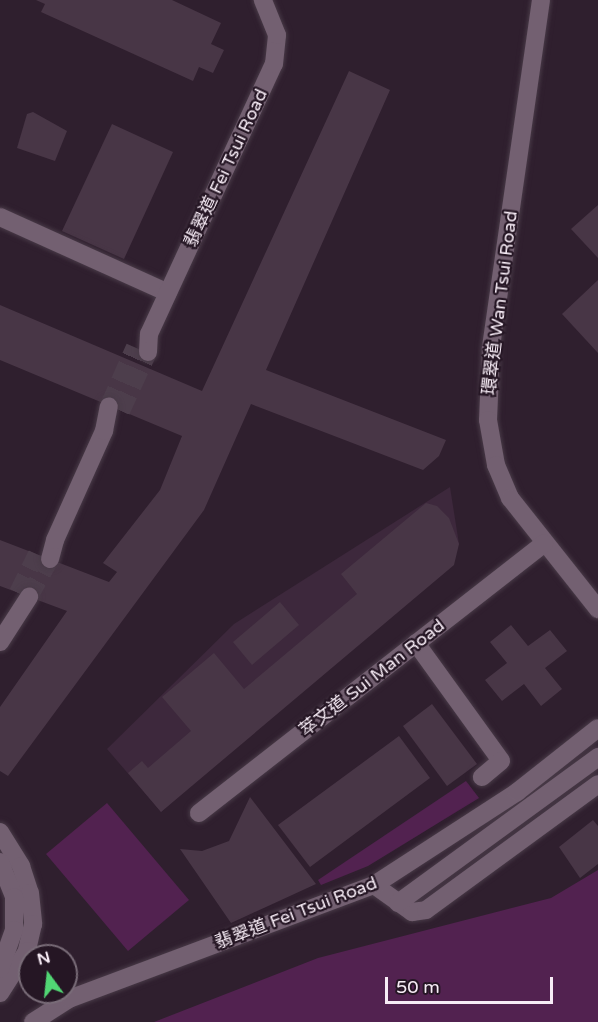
<!DOCTYPE html>
<html>
<head>
<meta charset="utf-8">
<style>
	body { margin:0 }
	#map { position:relative; width:598px; height:1022px; overflow:hidden; background:#2f1f2e; font-family:"Varela Round","Noto Sans TC",sans-serif }
	div>[style] { position:absolute }
	.built>* { inset:0; background:#3d283c }
	.green>* { inset:0; background:#522250 }
	.building>* { inset:0; background:#483646 }
	.minor-tunnel>* { height:18px; margin-top:-9px; transform-origin:0; background:repeating-linear-gradient(90deg,#4d3e4c 0 18px,transparent 0 27px) }
	.roads { filter:drop-shadow(0 0 2px #483a47) drop-shadow(0 0 2px #483a47) }
	.minor>* { height:18px; margin:-9px; padding:0 9px; transform-origin:9px; border-radius:9px; background:#736071 }
	span { translate:-50% -50%; white-space:nowrap; text-align:center; line-height:1.15; -webkit-text-stroke:4.5px #251624; paint-order:stroke }
	.street-label { font-size:18px; color:#f7ecf6 }
	.north { position:absolute; left:18px; top:944px; width:60px; height:60px; box-sizing:border-box; background:#251624; border:2px solid #796c78; border-radius:50%; rotate:345deg; font-size:16px; font-weight:700; line-height:24px; text-align:center; color:#f7ecf6 }
	.north::after { content:''; display:block; margin:auto; width:21px; height:27px; background:#51d674; clip-path:polygon(50% 0,100% 100%,50% 72%,0 100%) }
	.scale { position:absolute; left:385px; top:977px; width:168px; height:27px; box-sizing:border-box; border:3px solid #f7ecf6; border-top:0; padding-left:8px; font-size:18px; line-height:21px; white-space:nowrap; color:#f7ecf6; -webkit-text-stroke:4px #251624; paint-order:stroke }
</style>
</head>
<body>
<div id="map">
	<div class="built">
		<i style="clip-path:polygon(450px 487px,459px 544px,161px 812px,107px 749px,234px 624px)"></i>
	</div>
	<div class="green">
		<i style="clip-path:polygon(466px 781px,479px 798px,368px 866px,321px 885px,318px 880px)"></i>
		<i style="clip-path:polygon(107px 803px,189px 900px,128px 951px,46px 854px)"></i>
		<i style="clip-path:polygon(598px 870px,598px 1022px,154px 1022px,318px 958px,551px 898px)"></i>
	</div>
	<div class="building">
		<i style="clip-path:polygon(36px 0,172px 0,221px 23px,211px 44px,224px 50px,213px 73px,199px 67px,193px 81px,41px 12px,45px 4px)"></i>
		<i style="clip-path:polygon(349px 71px,390px 90px,266px 370px,446px 440px,439px 456px,423px 470px,251px 404px,204px 510px,8px 776px,0 771px,0 707px,67px 611px,0 586px,0 540px,109px 582px,117px 572px,103px 563px,160px 490px,182px 436px,0 360px,0 305px,202px 391px)"></i>
		<i style="clip-path:polygon(33px 112px,67px 131px,55px 161px,17px 148px,27px 114px)"></i>
		<i style="clip-path:polygon(112px 124px,173px 152px,124px 259px,62px 231px)"></i>
		<i style="clip-path:polygon(598px 205px,598px 258px,571px 229px)"></i>
		<i style="clip-path:polygon(598px 280px,598px 353px,562px 314px)"></i>
		<i style="clip-path:polygon(426px 503px,437px 506px,449px 518px,459px 544px,454px 565px,161px 812px,128px 773px,142px 761px,148px 768px,191px 731px,162px 697px,214px 653px,244px 689px,357px 594px,341px 574px)"></i>
		<i style="clip-path:polygon(280px 602px,299px 625px,252px 665px,233px 642px)"></i>
		<i style="clip-path:polygon(511px 625px,528px 646px,550px 630px,567px 651px,545px 668px,562px 689px,541px 706px,524px 684px,502px 701px,485px 680px,507px 663px,490px 642px)"></i>
		<i style="clip-path:polygon(432px 704px,477px 764px,447px 786px,403px 726px)"></i>
		<i style="clip-path:polygon(399px 736px,430px 778px,310px 867px,278px 825px)"></i>
		<i style="clip-path:polygon(250px 797px,316px 884px,231px 923px,180px 849px,202px 851px,229px 841px)"></i>
		<i style="clip-path:polygon(593px 820px,598px 826px,598px 864px,580px 878px,559px 847px)"></i>
	</div>
	<div class="minor-tunnel">
		<i style="left:109px;top:406px;width:64px;rotate:-66.2deg"></i>
		<i style="left:121px;top:411px;width:65px;rotate:-65.4deg"></i>
		<i style="left:18px;top:593px;width:43px;rotate:-64deg"></i>
		<i style="left:29px;top:597px;width:43px;rotate:-61.1deg"></i>
	</div>
	<div class="roads">
		<div class="minor">
			<i style="left:541px;top:0;width:353px;rotate:98.2deg"></i>
			<i style="left:491px;top:349px;width:71px;rotate:92.4deg"></i>
			<i style="left:488px;top:420px;width:46px;rotate:79.9deg"></i>
			<i style="left:496px;top:465px;width:36px;rotate:67deg"></i>
			<i style="left:510px;top:498px;width:142px;rotate:51.6deg"></i>
			<i style="left:0;top:217px;width:184px;rotate:24.3deg"></i>
			<i style="left:148px;top:352px;width:18px;rotate:-87deg"></i>
			<i style="left:149px;top:334px;width:298px;rotate:-65.2deg"></i>
			<i style="left:274px;top:64px;width:29px;rotate:-84deg"></i>
			<i style="left:277px;top:35px;width:38px;rotate:-112deg"></i>
			<i style="left:50px;top:559px;width:20px;rotate:-75deg"></i>
			<i style="left:55px;top:540px;width:120px;rotate:-65.8deg"></i>
			<i style="left:104px;top:431px;width:25px;rotate:-79deg"></i>
			<i style="left:0;top:642px;width:54px;rotate:-57.2deg"></i>
			<i style="left:416px;top:643px;width:145px;rotate:54.2deg"></i>
			<i style="left:501px;top:761px;width:25px;rotate:140deg"></i>
			<i style="left:199px;top:813px;width:438px;rotate:-38deg"></i>
			<i style="left:0;top:832px;width:40px;rotate:58deg"></i>
			<i style="left:21px;top:866px;width:28px;rotate:72deg"></i>
			<i style="left:30px;top:893px;width:31px;rotate:84deg"></i>
			<i style="left:33px;top:924px;width:28px;rotate:103deg"></i>
			<i style="left:27px;top:951px;width:50px;rotate:122.7deg"></i>
			<i style="left:0;top:862px;width:38px;rotate:68deg"></i>
			<i style="left:14px;top:897px;width:33px;rotate:90deg"></i>
			<i style="left:14px;top:930px;width:41px;rotate:109.7deg"></i>
			<i style="left:374px;top:885px;width:47px;rotate:35.4deg"></i>
			<i style="left:412px;top:912px;width:14px;rotate:-8deg"></i>
			<i style="left:426px;top:910px;width:213px;rotate:-36.2deg"></i>
			<i style="left:398px;top:903px;width:248px;rotate:-36.1deg"></i>
			<i style="left:33px;top:1022px;width:43px;rotate:-32.6deg"></i>
			<i style="left:69px;top:999px;width:326px;rotate:-20.5deg"></i>
			<i style="left:374px;top:885px;width:171px;rotate:-33deg"></i>
			<i style="left:517px;top:792px;width:103px;rotate:-38.3deg"></i>
		</div>
	</div>
	<div class="street-label">
		<span style="left:226px;top:168px;rotate:-65deg">翡翠道 Fei Tsui Road</span>
		<span style="left:500px;top:303px;rotate:-83deg">環翠道 Wan Tsui Road</span>
		<span style="left:372px;top:678px;rotate:-38deg">萃文道 Sui Man Road</span>
		<span style="left:296px;top:913px;rotate:-21deg">翡翠道 Fei Tsui Road</span>
	</div>
	<div class="north">N</div>
	<div class="scale">50 m</div>
</div>
</body>
</html>
